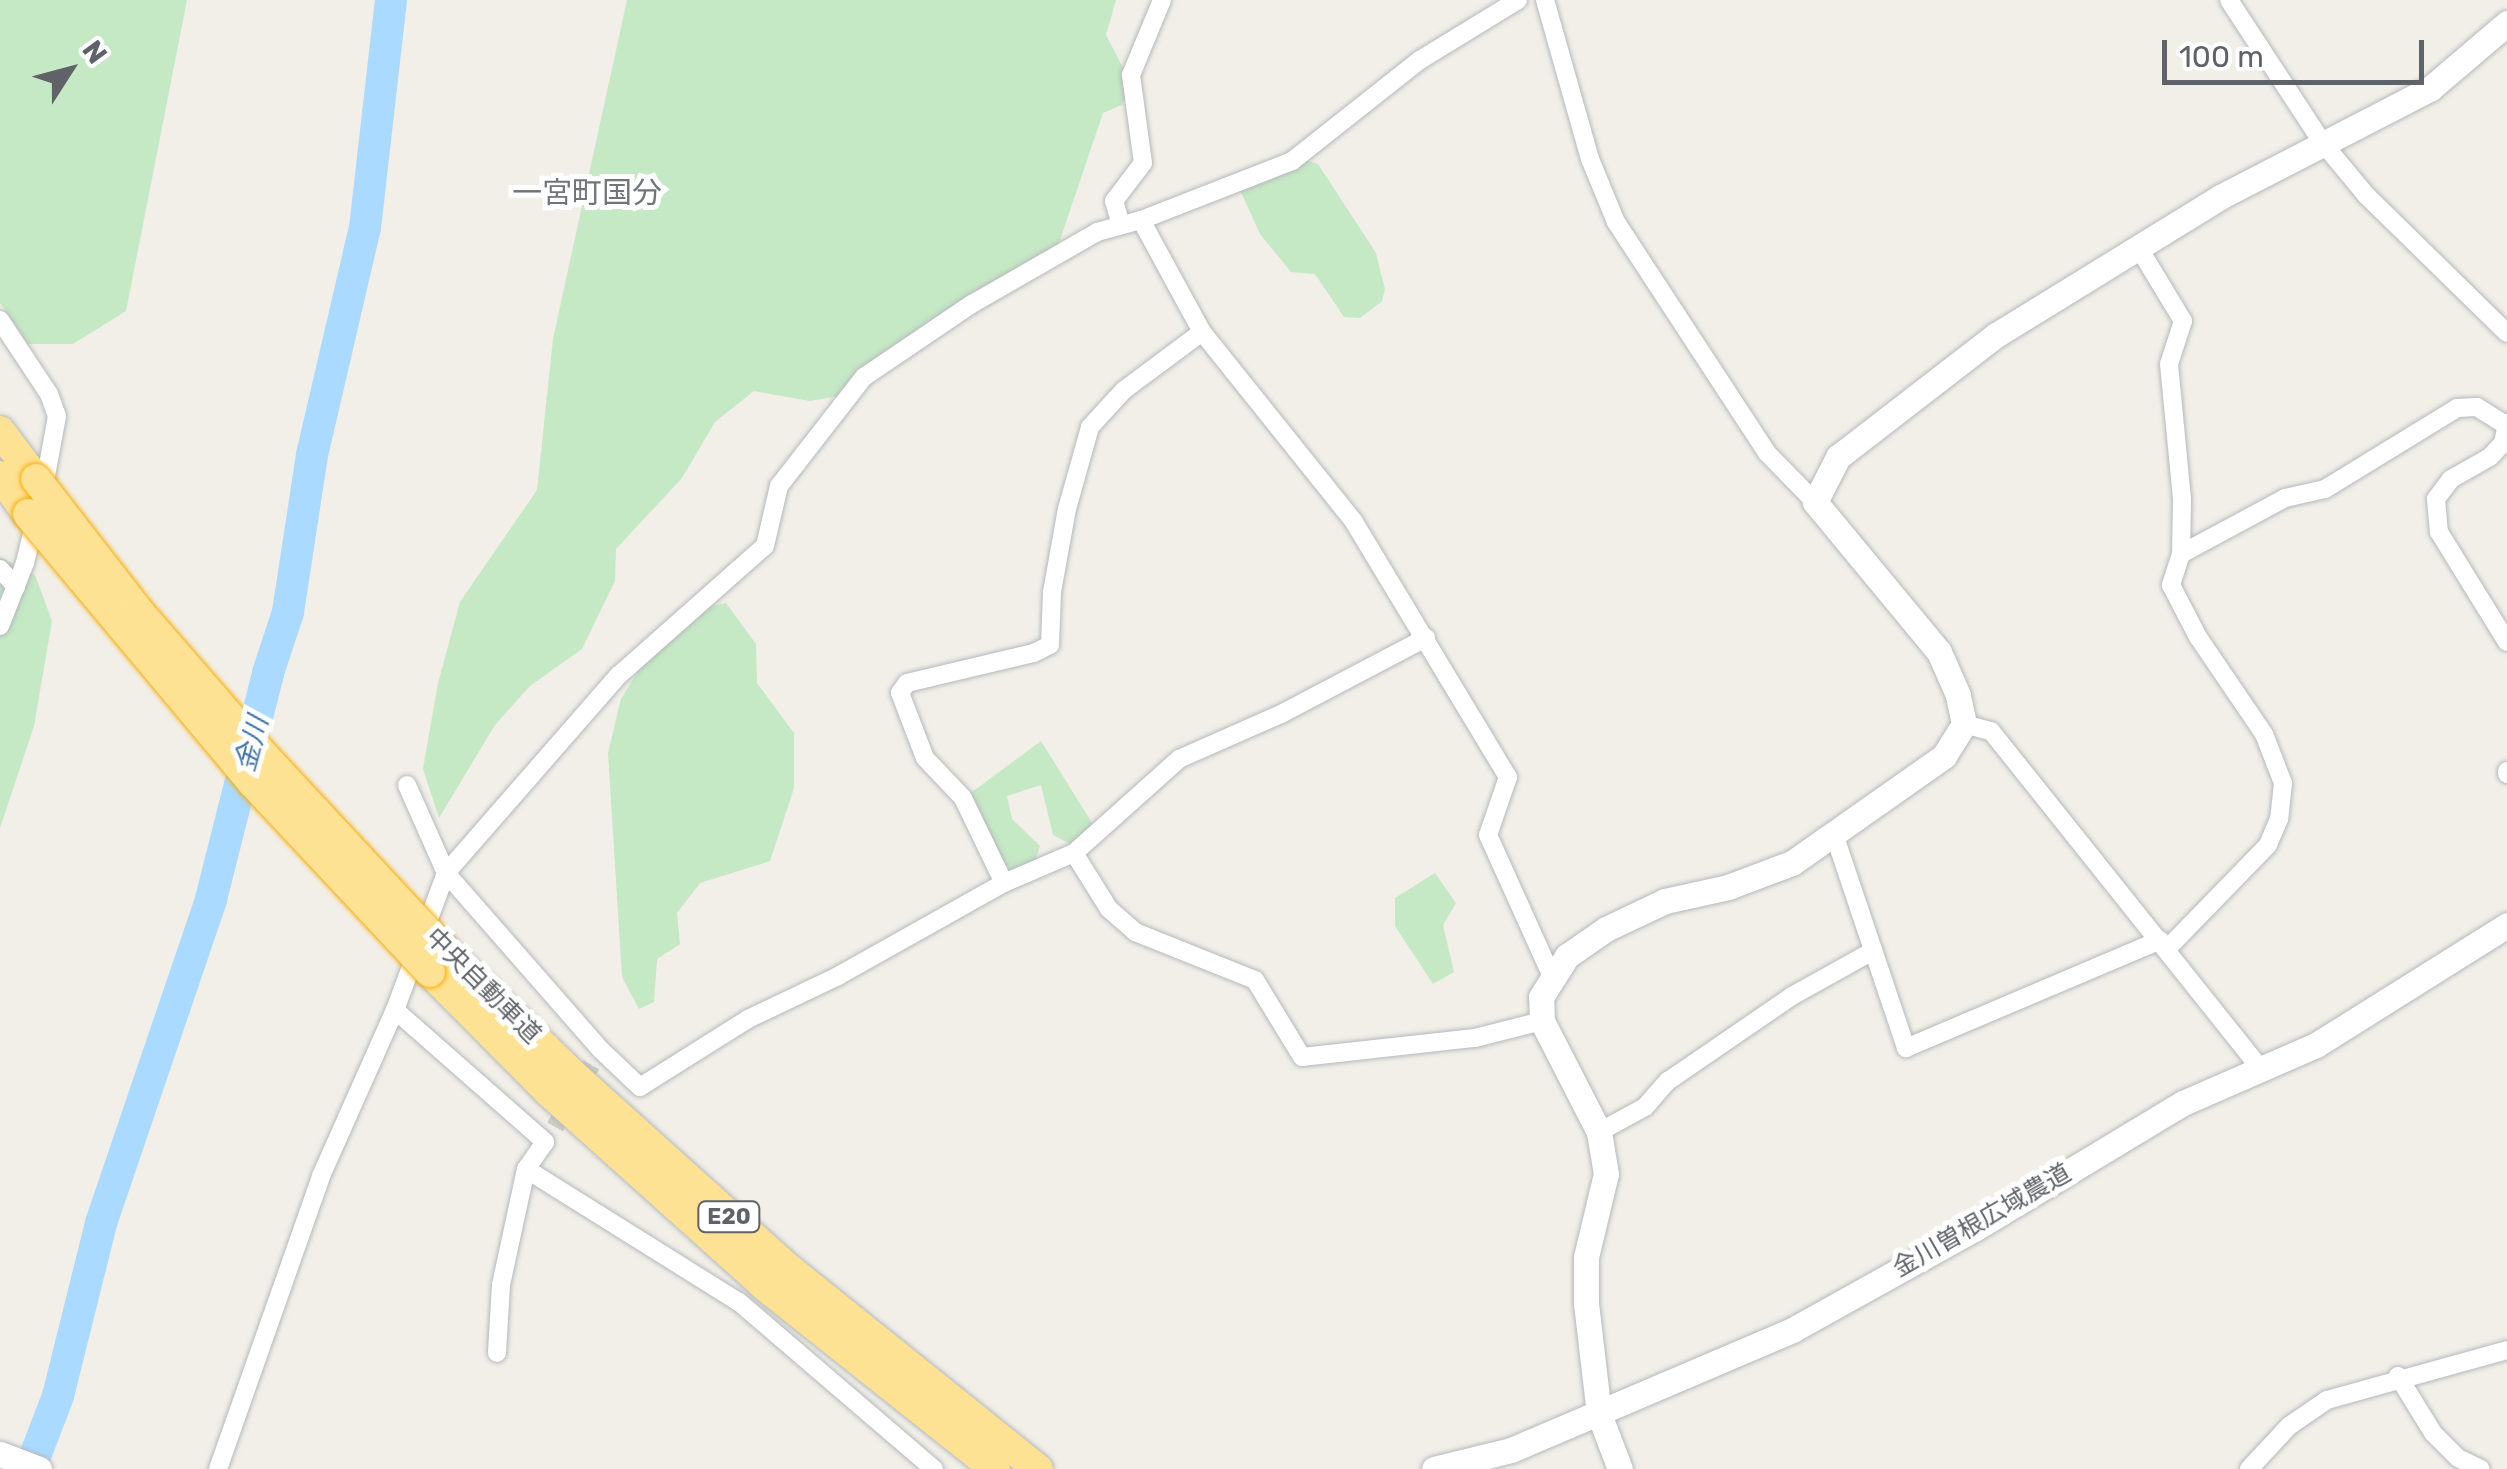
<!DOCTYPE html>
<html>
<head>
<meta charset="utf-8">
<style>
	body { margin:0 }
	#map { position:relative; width:2507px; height:1469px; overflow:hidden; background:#f1efe8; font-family:Rubik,"Noto Sans JP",sans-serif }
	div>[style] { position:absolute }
	.green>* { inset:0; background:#c5e8c5 }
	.river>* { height:32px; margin:-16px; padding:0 16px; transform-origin:16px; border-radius:16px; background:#aadaff }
	.street-tunnel>* { height:18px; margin-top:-9px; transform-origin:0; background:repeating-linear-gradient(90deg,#ccccc8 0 18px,transparent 0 27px) }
	.roads { filter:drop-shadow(0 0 2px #b5b8bc) drop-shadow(0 0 2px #b5b8bc) }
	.street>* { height:18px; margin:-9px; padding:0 9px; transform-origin:9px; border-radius:9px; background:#fff }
	.secondary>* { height:25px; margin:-12.5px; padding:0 12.5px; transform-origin:12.5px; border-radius:12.5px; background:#fff }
	.highway>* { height:30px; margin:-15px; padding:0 15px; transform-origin:15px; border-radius:15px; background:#fde293 }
	.bridges { filter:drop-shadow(0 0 2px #f9ab00) drop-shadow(0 0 2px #f9ab00) }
	.highway-bridge>* { height:30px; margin:-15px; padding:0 15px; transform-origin:15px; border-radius:15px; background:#fde293 }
	span { translate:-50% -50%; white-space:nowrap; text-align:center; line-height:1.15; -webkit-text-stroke:10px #fff; paint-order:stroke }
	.shield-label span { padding:2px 8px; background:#fff; border:2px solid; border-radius:8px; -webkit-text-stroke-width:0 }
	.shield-label { font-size:22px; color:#5f6368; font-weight:700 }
	.street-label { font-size:25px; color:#5f6368 }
	.water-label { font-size:28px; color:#4174aa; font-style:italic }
	.quarter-label { font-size:30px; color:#70757a }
	.north { position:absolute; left:20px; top:20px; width:100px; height:100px; -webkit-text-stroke:8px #fff; paint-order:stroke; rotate:54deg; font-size:28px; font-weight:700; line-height:40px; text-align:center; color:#5f6368 }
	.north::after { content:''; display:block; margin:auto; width:35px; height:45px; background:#5f6368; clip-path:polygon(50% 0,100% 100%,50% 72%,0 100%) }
	.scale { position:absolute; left:2162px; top:40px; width:262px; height:45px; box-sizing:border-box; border:5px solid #5f6368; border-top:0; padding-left:12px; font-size:30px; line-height:35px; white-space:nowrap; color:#5f6368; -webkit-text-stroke:8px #fff; paint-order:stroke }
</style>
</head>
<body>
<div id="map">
	<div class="green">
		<i style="clip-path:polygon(0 0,187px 0,126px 311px,73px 344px,28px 344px,0 303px)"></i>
		<i style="clip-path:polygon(627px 0,1116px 0,1106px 35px,1131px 83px,1122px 105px,1103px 113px,1058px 246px,989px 306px,943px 316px,839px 396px,810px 401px,754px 391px,715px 422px,682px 478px,616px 549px,615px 581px,582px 649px,530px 686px,495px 725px,439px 818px,423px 769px,438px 683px,460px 602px,537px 490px,553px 339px)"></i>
		<i style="clip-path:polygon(1304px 160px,1318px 164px,1376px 253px,1385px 289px,1382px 301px,1360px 318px,1344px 317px,1315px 274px,1291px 272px,1260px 234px,1239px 188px)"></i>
		<i style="clip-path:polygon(0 557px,35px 575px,52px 621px,34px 726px,0 828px)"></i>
		<i style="clip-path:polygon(726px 603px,756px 644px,757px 683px,794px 733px,794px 788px,770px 861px,700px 883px,677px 913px,680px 944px,657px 959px,654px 1002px,639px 1009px,622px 977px,608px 753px,621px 699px,641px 666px,708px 607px)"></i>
		<i style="clip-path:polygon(1041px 741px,1094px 826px,1074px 846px,1053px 835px,1041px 785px,1007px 796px,1012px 819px,1040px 846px,1035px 861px,1014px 872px,1000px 860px,968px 795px)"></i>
		<i style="clip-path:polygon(1435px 873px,1456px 903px,1443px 925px,1454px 972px,1433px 984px,1395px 926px,1395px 898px)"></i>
	</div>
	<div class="river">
		<i style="left:30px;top:1469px;width:78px;rotate:-69deg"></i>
		<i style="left:58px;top:1396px;width:178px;rotate:-76deg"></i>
		<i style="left:101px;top:1223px;width:342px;rotate:-71.2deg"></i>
		<i style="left:211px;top:899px;width:233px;rotate:-75.8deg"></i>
		<i style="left:268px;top:673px;width:64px;rotate:-71.8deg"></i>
		<i style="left:288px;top:612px;width:159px;rotate:-81.3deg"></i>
		<i style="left:312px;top:455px;width:233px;rotate:-76.9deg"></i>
		<i style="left:365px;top:228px;width:229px;rotate:-83.5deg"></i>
	</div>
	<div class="street-tunnel">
		<i style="left:555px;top:1127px;width:73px;rotate:-59.6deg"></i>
	</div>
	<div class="roads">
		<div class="street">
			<i style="left:1545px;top:0;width:165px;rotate:74.2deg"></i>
			<i style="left:1590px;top:159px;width:68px;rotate:67.6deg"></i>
			<i style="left:1616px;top:222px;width:276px;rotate:56.8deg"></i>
			<i style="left:1767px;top:453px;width:69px;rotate:45.6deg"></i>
			<i style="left:2229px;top:0;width:170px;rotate:56.8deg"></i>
			<i style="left:2322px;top:142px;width:69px;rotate:50.3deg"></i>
			<i style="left:2366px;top:195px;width:197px;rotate:44.4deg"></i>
			<i style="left:1141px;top:220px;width:128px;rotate:61.4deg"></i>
			<i style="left:1202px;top:332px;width:243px;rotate:51.3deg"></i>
			<i style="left:1354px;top:522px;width:298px;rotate:58.9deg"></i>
			<i style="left:1508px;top:777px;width:61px;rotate:109deg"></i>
			<i style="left:1488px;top:835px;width:156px;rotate:65.7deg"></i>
			<i style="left:1121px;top:225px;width:25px;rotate:-106deg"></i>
			<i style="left:1114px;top:201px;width:48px;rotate:-52.7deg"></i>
			<i style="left:1143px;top:163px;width:89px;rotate:-97.8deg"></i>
			<i style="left:1131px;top:75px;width:81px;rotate:-67.5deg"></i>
			<i style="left:2140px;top:250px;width:83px;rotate:58.8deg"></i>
			<i style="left:2183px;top:321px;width:45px;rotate:108deg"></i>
			<i style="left:2169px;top:364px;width:136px;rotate:84.5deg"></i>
			<i style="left:2182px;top:499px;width:55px;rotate:91deg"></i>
			<i style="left:2181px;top:554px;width:33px;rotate:108deg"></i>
			<i style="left:2171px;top:585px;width:59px;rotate:62.6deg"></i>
			<i style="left:2198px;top:637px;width:117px;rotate:55.8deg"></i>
			<i style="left:2264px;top:734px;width:53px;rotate:68.8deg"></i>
			<i style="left:2283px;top:783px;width:36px;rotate:96deg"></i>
			<i style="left:2279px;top:819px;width:28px;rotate:113deg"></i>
			<i style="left:2268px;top:845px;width:145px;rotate:134.2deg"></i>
			<i style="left:0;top:320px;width:89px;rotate:56.5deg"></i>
			<i style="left:49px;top:394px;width:23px;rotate:70deg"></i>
			<i style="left:57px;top:416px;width:77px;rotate:100.4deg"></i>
			<i style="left:2507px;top:423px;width:20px;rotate:101deg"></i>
			<i style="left:2503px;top:443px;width:19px;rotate:133deg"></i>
			<i style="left:2490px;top:457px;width:45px;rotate:150.6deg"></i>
			<i style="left:2451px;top:479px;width:25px;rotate:127deg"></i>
			<i style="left:2436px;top:499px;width:33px;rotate:85deg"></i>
			<i style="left:2439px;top:532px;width:129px;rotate:58.3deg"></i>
			<i style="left:2181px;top:554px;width:118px;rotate:-28.3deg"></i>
			<i style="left:2285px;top:498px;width:41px;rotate:-12.7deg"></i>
			<i style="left:2325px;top:489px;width:155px;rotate:-31.5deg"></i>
			<i style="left:2457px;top:408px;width:20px;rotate:-3deg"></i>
			<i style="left:2477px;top:407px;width:34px;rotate:32deg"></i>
			<i style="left:0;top:569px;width:24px;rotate:48deg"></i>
			<i style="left:0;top:626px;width:68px;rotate:-68.4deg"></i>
			<i style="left:25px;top:563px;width:47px;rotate:-76.6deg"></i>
			<i style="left:1964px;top:724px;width:28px;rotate:15deg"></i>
			<i style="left:1991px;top:731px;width:431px;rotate:51.4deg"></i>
			<i style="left:2507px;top:771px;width:3px;rotate:90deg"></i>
			<i style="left:407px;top:785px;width:96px;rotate:66.1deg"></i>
			<i style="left:446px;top:873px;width:235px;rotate:48.8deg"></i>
			<i style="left:601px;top:1050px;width:54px;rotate:43.5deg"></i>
			<i style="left:640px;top:1087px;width:128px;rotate:-32.2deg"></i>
			<i style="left:748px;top:1019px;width:100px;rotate:-25.5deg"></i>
			<i style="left:838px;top:976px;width:190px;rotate:-29.3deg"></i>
			<i style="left:1004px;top:883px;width:76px;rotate:-23.2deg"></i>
			<i style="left:1074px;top:853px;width:141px;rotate:-41.8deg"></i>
			<i style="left:1179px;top:759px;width:111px;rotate:-23.8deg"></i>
			<i style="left:1281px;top:714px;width:164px;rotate:-27.7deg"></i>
			<i style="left:1834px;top:834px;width:226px;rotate:71.4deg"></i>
			<i style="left:1906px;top:1048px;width:276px;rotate:-23deg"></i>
			<i style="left:1074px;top:853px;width:66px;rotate:58deg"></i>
			<i style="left:1109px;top:909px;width:35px;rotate:41deg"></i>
			<i style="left:1135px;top:932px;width:129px;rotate:21.8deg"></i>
			<i style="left:1255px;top:980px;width:90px;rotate:58.6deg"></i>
			<i style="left:1302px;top:1057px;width:174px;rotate:-6.3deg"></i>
			<i style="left:1475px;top:1038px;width:69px;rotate:-14.2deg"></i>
			<i style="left:1004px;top:883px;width:94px;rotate:-115.8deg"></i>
			<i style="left:963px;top:798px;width:55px;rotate:-133.5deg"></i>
			<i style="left:925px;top:758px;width:70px;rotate:-111deg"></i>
			<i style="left:900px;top:693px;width:12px;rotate:-55deg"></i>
			<i style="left:907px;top:683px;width:130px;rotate:-13.3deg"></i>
			<i style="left:1034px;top:653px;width:18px;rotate:-27deg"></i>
			<i style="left:1050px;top:645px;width:53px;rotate:-87.8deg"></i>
			<i style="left:1052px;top:592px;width:84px;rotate:-79.8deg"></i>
			<i style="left:1067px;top:509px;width:85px;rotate:-74.3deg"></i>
			<i style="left:1090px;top:427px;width:50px;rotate:-47.4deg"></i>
			<i style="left:1124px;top:390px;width:97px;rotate:-36.6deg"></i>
			<i style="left:395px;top:1010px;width:200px;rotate:41.3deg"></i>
			<i style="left:545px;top:1142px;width:33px;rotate:125deg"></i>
			<i style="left:526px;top:1169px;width:119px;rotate:102.2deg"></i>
			<i style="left:501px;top:1285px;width:68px;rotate:93.4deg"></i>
			<i style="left:1599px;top:1132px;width:52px;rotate:-28.5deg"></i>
			<i style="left:1645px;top:1107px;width:35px;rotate:-49deg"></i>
			<i style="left:1668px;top:1081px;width:150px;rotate:-34.4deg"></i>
			<i style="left:1792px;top:996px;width:93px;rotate:-29.1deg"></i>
			<i style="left:526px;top:1169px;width:251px;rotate:32deg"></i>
			<i style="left:739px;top:1302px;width:257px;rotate:40.6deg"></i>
			<i style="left:2398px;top:1376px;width:67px;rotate:58.4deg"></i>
			<i style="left:2433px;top:1433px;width:35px;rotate:45deg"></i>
			<i style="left:2458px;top:1458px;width:25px;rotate:26deg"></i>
			<i style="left:218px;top:1469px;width:311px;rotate:-70.6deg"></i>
			<i style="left:321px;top:1176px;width:182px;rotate:-66deg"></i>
			<i style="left:395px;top:1010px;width:146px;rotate:-69.6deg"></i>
			<i style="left:446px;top:873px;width:263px;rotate:-48.9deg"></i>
			<i style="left:619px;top:675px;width:195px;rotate:-41.5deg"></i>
			<i style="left:765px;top:546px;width:62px;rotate:-76.9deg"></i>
			<i style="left:779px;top:486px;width:138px;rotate:-52.1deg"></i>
			<i style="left:864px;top:377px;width:130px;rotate:-34.1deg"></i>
			<i style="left:972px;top:304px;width:144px;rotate:-29.9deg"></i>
			<i style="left:1097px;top:232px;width:46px;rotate:-15.3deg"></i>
			<i style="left:1141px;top:220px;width:162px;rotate:-21.3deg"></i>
			<i style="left:1292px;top:161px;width:163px;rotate:-38.3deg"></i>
			<i style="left:1420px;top:60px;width:115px;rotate:-31.5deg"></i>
			<i style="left:2249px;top:1469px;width:59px;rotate:-47.1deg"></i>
			<i style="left:2289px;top:1426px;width:46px;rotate:-34.4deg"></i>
			<i style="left:2327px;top:1400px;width:187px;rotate:-15.5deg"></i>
		</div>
		<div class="secondary">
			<i style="left:0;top:1454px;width:42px;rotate:21deg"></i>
			<i style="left:1434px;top:1469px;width:79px;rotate:-13.9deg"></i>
			<i style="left:1511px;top:1450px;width:308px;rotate:-23.1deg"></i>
			<i style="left:1794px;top:1329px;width:206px;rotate:-29.1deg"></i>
			<i style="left:1974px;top:1229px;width:244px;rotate:-31.1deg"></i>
			<i style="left:2183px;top:1103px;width:145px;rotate:-23.6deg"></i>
			<i style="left:2316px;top:1045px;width:226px;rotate:-32.1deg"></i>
			<i style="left:1620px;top:1469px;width:59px;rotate:-110.9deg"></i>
			<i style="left:1599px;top:1414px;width:112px;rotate:-96.7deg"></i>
			<i style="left:1586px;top:1303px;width:46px;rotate:-90deg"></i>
			<i style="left:1586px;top:1257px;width:85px;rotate:-76.5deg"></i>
			<i style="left:1606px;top:1174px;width:43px;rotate:-99.5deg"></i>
			<i style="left:1599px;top:1132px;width:125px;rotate:-117.2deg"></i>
			<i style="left:1542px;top:1021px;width:24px;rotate:-92deg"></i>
			<i style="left:1541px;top:997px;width:49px;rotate:-57.6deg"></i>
			<i style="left:1567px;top:956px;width:47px;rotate:-34.7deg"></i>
			<i style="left:1606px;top:929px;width:65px;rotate:-25.4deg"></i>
			<i style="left:1665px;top:901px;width:65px;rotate:-12.5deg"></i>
			<i style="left:1728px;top:887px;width:68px;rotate:-20.6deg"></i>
			<i style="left:1792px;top:863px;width:186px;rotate:-35.1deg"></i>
			<i style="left:1944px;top:756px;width:38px;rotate:-58deg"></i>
			<i style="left:1964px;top:724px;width:30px;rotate:-102deg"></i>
			<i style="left:1958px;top:695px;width:47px;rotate:-113.8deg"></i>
			<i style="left:1939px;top:652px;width:195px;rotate:-129.6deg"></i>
			<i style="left:1815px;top:502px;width:51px;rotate:-62.9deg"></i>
			<i style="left:1838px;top:457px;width:200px;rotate:-37.7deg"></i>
			<i style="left:1996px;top:335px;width:263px;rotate:-31.6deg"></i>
			<i style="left:2220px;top:197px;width:237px;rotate:-27.3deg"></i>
			<i style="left:2431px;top:88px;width:100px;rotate:-40.5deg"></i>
		</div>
		<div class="highway">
			<i style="left:0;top:431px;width:60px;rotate:53.1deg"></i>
			<i style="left:0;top:476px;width:47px;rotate:53.6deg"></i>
			<i style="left:439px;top:944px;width:186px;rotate:44.3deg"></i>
			<i style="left:572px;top:1074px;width:285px;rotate:42deg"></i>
			<i style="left:784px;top:1265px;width:326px;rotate:38.8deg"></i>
			<i style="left:430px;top:972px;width:168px;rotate:45.2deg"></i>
			<i style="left:548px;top:1091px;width:292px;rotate:41.9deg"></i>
			<i style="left:765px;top:1286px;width:294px;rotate:38.5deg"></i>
		</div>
	</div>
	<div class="bridges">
		<div class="highway-bridge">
			<i style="left:36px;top:479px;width:168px;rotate:52.2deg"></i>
			<i style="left:139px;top:612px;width:192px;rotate:49deg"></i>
			<i style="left:265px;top:757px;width:255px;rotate:47.1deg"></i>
			<i style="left:28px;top:514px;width:351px;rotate:50.1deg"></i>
			<i style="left:253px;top:783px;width:259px;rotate:46.9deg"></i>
		</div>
	</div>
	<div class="shield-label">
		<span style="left:729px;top:1217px">E20</span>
	</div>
	<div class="street-label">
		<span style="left:483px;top:986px;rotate:45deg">中央自動車道</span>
		<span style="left:1982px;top:1221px;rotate:-30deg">金川曽根広域農道</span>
	</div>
	<div class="water-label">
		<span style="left:252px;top:744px;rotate:-75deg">金川</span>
	</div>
	<div class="quarter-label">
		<span style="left:587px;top:193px">一宮町国分</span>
	</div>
	<div class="north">N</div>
	<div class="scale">100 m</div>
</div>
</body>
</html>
